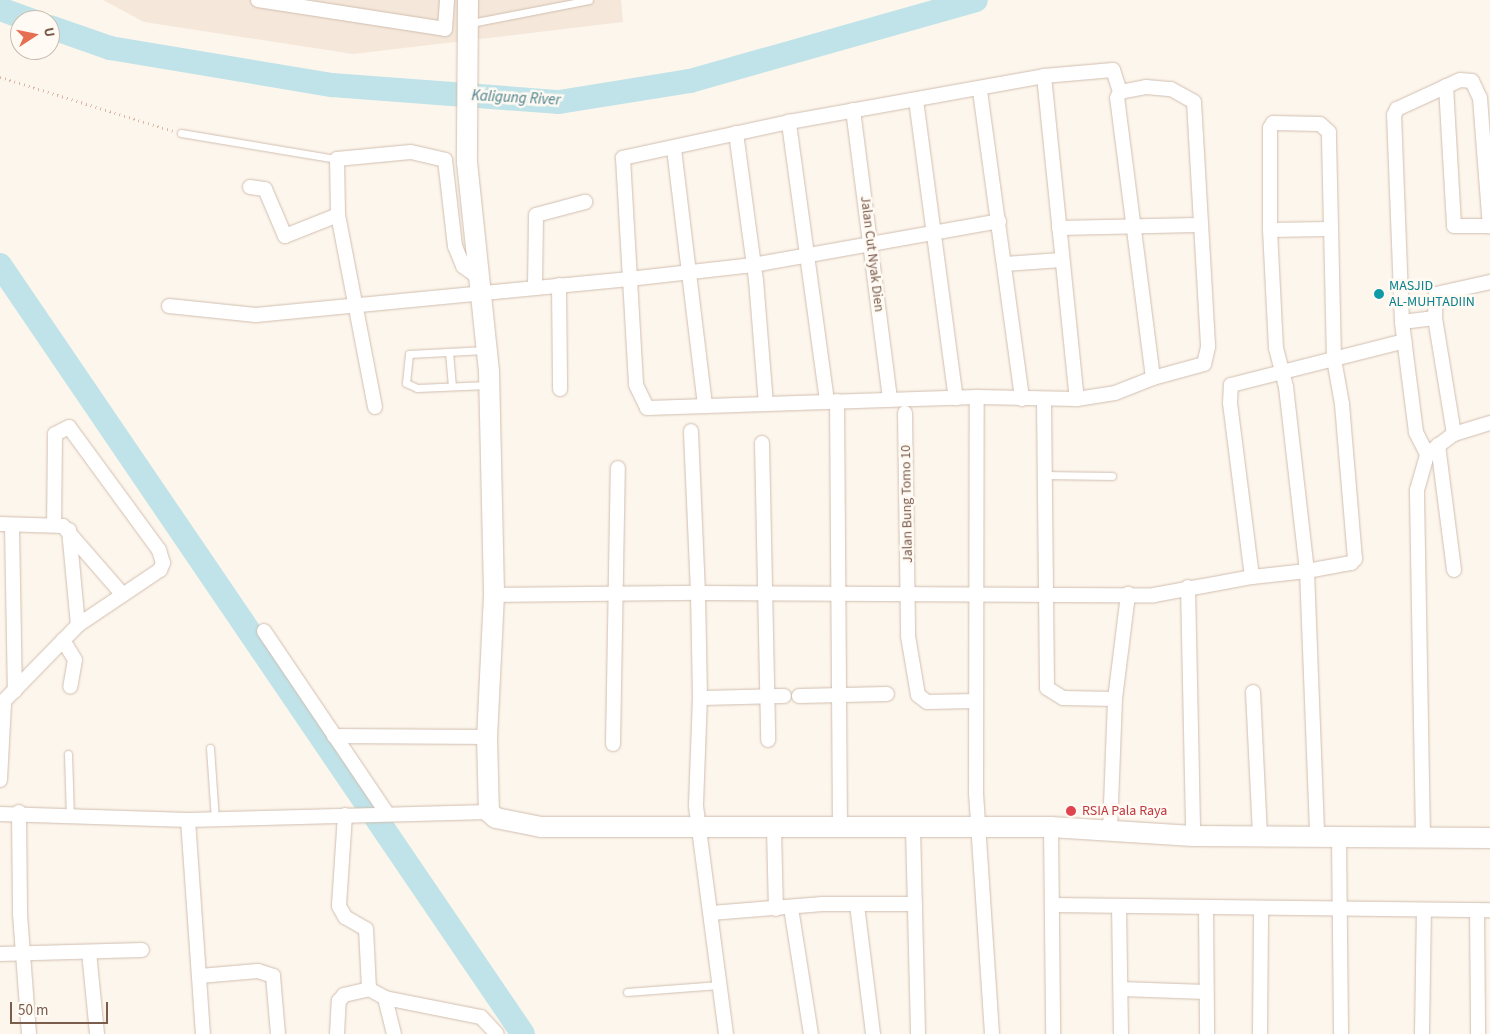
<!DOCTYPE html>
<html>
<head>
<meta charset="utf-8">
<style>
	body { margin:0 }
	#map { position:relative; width:1490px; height:1034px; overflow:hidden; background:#fdf6ec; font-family:"Source Sans 3",sans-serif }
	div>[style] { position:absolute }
	.residential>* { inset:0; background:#f5e8da }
	.river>* { height:24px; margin:-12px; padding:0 12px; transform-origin:12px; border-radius:12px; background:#bfe3e8 }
	.path>* { height:2.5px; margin-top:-1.25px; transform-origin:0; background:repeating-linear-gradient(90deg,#d9b8a5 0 1px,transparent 0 5px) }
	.roads { filter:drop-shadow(0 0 1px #d1beb0) drop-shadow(0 0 1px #d1beb0) }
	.lane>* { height:7px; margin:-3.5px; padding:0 3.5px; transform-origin:3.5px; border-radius:3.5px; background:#fff }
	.street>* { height:14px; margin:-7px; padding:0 7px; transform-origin:7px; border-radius:7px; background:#fff }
	.secondary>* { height:20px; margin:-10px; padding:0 10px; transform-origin:10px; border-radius:10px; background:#fff }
	.dots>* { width:14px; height:14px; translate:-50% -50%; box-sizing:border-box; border:2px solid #fffaf3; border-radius:50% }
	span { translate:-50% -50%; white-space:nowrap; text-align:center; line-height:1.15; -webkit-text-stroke:5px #fffaf3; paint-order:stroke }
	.street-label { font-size:14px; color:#7a5c4d }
	.culture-label { font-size:14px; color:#0d838f }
	.left { translate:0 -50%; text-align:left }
	.health-label { font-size:14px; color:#be3a42 }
	.water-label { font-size:15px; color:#437c86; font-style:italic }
	.north { position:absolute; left:10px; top:10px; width:50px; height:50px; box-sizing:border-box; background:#fffaf3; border:1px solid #cabbb1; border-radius:50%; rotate:79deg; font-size:14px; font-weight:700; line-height:20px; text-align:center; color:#7a5c4d }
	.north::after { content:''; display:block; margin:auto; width:18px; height:22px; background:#e76f51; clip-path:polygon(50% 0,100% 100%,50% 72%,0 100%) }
	.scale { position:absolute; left:10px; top:1002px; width:98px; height:22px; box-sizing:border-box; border:2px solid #7a5c4d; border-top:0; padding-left:6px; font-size:15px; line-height:18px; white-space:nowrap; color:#7a5c4d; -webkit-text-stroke:4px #fffaf3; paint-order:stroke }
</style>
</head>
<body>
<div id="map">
	<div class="residential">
		<i style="clip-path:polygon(103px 0,621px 0,623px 22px,353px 54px,144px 22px)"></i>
	</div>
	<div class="river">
		<i style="left:0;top:9px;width:33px;rotate:20deg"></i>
		<i style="left:50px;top:27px;width:64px;rotate:19.3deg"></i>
		<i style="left:110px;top:48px;width:225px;rotate:9.5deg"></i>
		<i style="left:332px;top:85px;width:228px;rotate:4.3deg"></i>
		<i style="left:559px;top:102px;width:133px;rotate:-9.1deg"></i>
		<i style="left:690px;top:81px;width:297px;rotate:-15.8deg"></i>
		<i style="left:0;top:265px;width:930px;rotate:55.78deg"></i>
	</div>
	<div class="path">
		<i style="left:0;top:77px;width:181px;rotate:17.3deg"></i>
	</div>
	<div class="roads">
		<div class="lane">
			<i style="left:471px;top:23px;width:120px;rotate:-11deg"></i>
			<i style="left:181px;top:133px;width:158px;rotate:9.5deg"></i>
			<i style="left:485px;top:350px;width:76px;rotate:177deg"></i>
			<i style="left:409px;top:354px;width:29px;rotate:96deg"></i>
			<i style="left:406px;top:383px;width:12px;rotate:24deg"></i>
			<i style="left:417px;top:388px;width:71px;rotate:-2.4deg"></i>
			<i style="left:449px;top:352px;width:34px;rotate:85deg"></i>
			<i style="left:1044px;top:475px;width:68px;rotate:0.8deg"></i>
			<i style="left:210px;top:748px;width:72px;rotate:86deg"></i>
			<i style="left:68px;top:754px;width:62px;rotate:88.2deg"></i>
			<i style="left:627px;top:992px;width:92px;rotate:-4.4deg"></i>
		</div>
		<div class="street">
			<i style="left:258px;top:0;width:189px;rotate:8.8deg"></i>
			<i style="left:445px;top:29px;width:29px;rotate:-86deg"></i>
			<i style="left:1044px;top:76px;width:69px;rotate:-5deg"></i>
			<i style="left:1113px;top:70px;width:23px;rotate:72deg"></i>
			<i style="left:1446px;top:86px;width:140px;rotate:86.7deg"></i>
			<i style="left:1454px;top:226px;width:36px"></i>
			<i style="left:980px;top:91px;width:311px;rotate:82.2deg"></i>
			<i style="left:916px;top:100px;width:301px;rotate:82.4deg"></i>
			<i style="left:853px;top:110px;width:291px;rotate:82.7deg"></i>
			<i style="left:789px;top:122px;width:259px;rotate:-10.2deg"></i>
			<i style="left:1044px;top:76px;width:325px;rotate:84.2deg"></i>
			<i style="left:736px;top:133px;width:148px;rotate:82.3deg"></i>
			<i style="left:756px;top:280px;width:124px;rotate:85.4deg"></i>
			<i style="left:674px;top:149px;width:259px;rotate:83.1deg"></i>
			<i style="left:250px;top:187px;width:15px;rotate:8deg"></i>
			<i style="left:265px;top:189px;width:51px;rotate:66.9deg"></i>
			<i style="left:285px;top:236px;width:57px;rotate:-21.6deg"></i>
			<i style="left:1059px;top:228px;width:139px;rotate:-1.2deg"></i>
			<i style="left:1270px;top:230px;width:58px;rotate:-1deg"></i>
			<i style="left:1005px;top:264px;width:56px;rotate:-4.1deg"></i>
			<i style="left:559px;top:285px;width:104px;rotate:89.4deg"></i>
			<i style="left:535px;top:287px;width:72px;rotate:-89.2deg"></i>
			<i style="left:536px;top:215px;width:51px;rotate:-14.9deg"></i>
			<i style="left:169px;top:306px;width:87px;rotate:5.9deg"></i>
			<i style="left:256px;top:315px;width:375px;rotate:-5.5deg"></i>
			<i style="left:629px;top:279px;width:125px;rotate:-6.4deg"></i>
			<i style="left:753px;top:265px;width:250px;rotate:-10.1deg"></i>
			<i style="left:1402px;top:322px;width:33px;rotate:-7deg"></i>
			<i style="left:827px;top:401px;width:282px;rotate:-97.8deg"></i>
			<i style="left:789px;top:122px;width:170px;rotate:167.8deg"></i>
			<i style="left:623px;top:158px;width:227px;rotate:86.7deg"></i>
			<i style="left:636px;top:385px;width:25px;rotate:64deg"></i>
			<i style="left:647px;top:408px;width:330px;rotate:-1.9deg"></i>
			<i style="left:837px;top:401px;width:426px;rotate:89.6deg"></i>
			<i style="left:1044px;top:401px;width:287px;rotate:89.4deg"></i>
			<i style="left:1047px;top:688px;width:19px;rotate:32deg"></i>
			<i style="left:1063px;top:698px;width:52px;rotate:1.1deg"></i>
			<i style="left:375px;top:407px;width:196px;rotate:-100.9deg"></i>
			<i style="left:338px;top:215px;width:56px;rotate:-91deg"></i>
			<i style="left:337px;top:159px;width:74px;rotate:-5.4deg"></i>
			<i style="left:411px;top:152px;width:35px;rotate:13deg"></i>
			<i style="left:445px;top:160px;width:87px;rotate:83.4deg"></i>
			<i style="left:455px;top:246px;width:22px;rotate:68deg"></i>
			<i style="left:463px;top:266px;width:17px;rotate:36deg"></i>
			<i style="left:905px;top:413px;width:223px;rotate:89.2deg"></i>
			<i style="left:908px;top:636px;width:60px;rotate:80.4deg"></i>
			<i style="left:918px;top:695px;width:11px;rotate:38deg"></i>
			<i style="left:927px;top:702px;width:48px;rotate:-1.2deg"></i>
			<i style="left:1454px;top:434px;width:118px;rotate:-99.3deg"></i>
			<i style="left:1435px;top:318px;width:24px;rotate:-88deg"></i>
			<i style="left:1436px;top:294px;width:55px;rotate:-12.5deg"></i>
			<i style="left:762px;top:443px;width:297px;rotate:88.8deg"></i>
			<i style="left:1438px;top:445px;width:126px;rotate:82.7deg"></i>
			<i style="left:1427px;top:454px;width:25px;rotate:-117deg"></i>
			<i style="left:1416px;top:432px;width:111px;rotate:-97.3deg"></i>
			<i style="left:1402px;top:322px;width:207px;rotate:-92.2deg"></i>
			<i style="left:1394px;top:115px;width:7px;rotate:-63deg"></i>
			<i style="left:1397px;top:109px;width:69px;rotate:-24.7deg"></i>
			<i style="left:1460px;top:80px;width:12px;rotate:5deg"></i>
			<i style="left:1472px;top:81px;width:19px;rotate:65deg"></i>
			<i style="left:1480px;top:98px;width:129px;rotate:85.6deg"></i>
			<i style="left:0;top:524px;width:63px;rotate:1.8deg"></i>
			<i style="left:63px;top:526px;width:91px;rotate:49deg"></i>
			<i style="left:12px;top:526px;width:165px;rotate:89deg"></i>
			<i style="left:69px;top:530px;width:95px;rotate:84.6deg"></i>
			<i style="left:1252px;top:577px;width:175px;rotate:-97.2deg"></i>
			<i style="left:1230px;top:403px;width:18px;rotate:-87deg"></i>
			<i style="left:1231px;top:385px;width:179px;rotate:-14.2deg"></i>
			<i style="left:1188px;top:587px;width:249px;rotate:88.8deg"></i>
			<i style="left:494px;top:595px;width:204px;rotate:-0.6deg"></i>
			<i style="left:698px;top:593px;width:162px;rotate:-92.5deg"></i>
			<i style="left:264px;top:631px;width:218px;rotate:56deg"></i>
			<i style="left:63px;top:640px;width:23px;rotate:59deg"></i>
			<i style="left:75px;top:660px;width:27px;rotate:100deg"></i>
			<i style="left:1253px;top:692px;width:141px;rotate:87.2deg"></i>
			<i style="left:799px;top:696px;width:88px;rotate:-1.3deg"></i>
			<i style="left:700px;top:698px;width:84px;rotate:-1.4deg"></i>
			<i style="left:0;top:705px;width:112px;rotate:-45.7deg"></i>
			<i style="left:78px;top:625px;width:99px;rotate:-33.9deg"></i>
			<i style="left:160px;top:570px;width:8px;rotate:-67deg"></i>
			<i style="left:163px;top:563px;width:14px;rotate:-107deg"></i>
			<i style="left:159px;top:550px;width:152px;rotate:-126.2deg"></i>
			<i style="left:69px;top:427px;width:16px;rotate:153deg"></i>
			<i style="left:55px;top:434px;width:90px;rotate:90.6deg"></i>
			<i style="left:334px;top:736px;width:153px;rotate:0.4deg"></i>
			<i style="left:613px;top:744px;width:276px;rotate:-89deg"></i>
			<i style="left:0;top:780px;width:77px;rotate:-87deg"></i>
			<i style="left:19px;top:812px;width:102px;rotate:89.4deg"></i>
			<i style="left:20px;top:914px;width:120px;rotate:85.7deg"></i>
			<i style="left:0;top:814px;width:188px;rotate:1.8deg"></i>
			<i style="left:188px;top:820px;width:301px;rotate:-1.5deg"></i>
			<i style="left:345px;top:815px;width:91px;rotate:93.8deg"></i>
			<i style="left:339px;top:906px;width:13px;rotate:61deg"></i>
			<i style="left:345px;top:917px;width:24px;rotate:30deg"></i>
			<i style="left:366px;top:929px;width:60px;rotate:87.1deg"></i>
			<i style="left:369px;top:989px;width:18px;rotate:29deg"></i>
			<i style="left:385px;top:998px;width:37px;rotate:76deg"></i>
			<i style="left:188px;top:820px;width:215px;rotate:86deg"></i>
			<i style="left:1051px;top:827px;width:207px;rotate:89.4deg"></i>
			<i style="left:913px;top:828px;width:206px;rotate:88.6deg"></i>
			<i style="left:774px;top:829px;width:80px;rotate:88.6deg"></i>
			<i style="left:1110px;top:830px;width:131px;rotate:-87.8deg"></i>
			<i style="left:1115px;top:699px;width:106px;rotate:-82.9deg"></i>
			<i style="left:1339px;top:838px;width:196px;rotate:89.4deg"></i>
			<i style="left:1423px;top:838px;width:348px;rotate:-91deg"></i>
			<i style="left:1417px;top:490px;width:37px;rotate:-74deg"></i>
			<i style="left:1427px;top:454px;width:34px;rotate:-37deg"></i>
			<i style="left:1454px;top:434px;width:38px;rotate:-17deg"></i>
			<i style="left:857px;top:905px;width:130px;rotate:82.9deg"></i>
			<i style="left:1052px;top:905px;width:438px;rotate:0.7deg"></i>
			<i style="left:1119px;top:906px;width:128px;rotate:89.1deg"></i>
			<i style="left:1206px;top:907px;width:127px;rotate:89.5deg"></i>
			<i style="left:791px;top:908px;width:128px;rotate:81deg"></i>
			<i style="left:1477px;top:910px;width:124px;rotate:89.5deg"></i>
			<i style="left:711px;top:913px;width:112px;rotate:-4.6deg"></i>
			<i style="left:823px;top:904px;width:92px"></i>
			<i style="left:89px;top:952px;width:82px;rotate:84.4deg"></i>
			<i style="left:0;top:954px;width:142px;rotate:-1.6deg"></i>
			<i style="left:200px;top:976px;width:58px;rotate:-4.9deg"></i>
			<i style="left:258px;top:971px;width:16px;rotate:18deg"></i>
			<i style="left:273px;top:976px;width:58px;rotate:85.1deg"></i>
			<i style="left:1121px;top:989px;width:85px;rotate:2deg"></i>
			<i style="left:385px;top:998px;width:98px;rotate:11.2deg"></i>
			<i style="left:481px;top:1017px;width:23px;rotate:47deg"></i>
			<i style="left:337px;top:1034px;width:33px;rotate:-87deg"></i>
			<i style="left:339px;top:1001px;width:8px;rotate:-50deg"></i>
			<i style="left:344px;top:995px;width:26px;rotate:-13deg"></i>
			<i style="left:726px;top:1034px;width:231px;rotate:-97.5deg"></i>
			<i style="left:696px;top:805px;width:107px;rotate:-87.9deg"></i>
			<i style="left:700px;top:698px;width:105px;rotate:-91.1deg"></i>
			<i style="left:698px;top:593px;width:456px;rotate:0.3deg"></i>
			<i style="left:1154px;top:595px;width:100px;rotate:-10.4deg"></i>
			<i style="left:1252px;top:577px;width:55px;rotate:-6.2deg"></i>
			<i style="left:1307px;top:571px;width:45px;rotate:-10.3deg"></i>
			<i style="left:1351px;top:563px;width:6px;rotate:-45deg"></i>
			<i style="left:1355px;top:559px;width:156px;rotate:-94.8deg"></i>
			<i style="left:1342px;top:404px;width:46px;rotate:-100.1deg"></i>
			<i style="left:1334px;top:359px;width:227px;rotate:-91.3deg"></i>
			<i style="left:1329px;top:132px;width:12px;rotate:-138deg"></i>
			<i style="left:1320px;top:124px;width:47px;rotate:-178.8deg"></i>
			<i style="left:1273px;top:123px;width:6px;rotate:121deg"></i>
			<i style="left:1270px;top:128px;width:102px;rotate:90deg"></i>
			<i style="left:1270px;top:230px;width:118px;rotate:87.1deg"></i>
			<i style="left:1276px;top:348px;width:40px;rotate:75.6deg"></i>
			<i style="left:1286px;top:387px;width:185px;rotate:83.5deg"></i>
			<i style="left:1307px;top:571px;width:264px;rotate:87.8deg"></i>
			<i style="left:992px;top:1034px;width:242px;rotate:-93.8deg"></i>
			<i style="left:976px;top:793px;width:396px;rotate:-89.9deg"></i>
			<i style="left:977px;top:397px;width:100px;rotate:1.1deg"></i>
			<i style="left:1077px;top:399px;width:38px;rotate:-9deg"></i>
			<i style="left:1115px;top:393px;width:41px;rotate:-21.5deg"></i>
			<i style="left:1153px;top:378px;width:282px;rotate:-97.3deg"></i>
			<i style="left:1117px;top:98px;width:7px;rotate:-63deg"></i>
			<i style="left:1120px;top:92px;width:26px;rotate:-11deg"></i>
			<i style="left:1146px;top:87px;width:25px;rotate:5deg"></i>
			<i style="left:1171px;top:89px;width:26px;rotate:29deg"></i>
			<i style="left:1194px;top:102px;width:245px;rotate:86.7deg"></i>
			<i style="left:1208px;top:347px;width:17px;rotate:103deg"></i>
			<i style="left:1204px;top:364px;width:53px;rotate:164.6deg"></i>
			<i style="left:1260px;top:1034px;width:126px;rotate:-89.5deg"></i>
			<i style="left:1422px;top:1034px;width:124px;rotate:-89.1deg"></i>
		</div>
		<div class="secondary">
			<i style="left:468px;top:0;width:162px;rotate:90.4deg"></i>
			<i style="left:467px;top:162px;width:211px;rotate:84deg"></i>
			<i style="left:489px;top:372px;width:223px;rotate:88.7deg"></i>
			<i style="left:494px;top:595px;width:142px;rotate:92.8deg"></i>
			<i style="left:487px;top:737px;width:75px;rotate:88.5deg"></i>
			<i style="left:489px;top:812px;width:9px;rotate:41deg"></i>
			<i style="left:496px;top:818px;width:46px;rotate:11.3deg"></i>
			<i style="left:541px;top:827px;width:510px"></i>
			<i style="left:1051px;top:827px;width:142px;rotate:3.6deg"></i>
			<i style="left:1193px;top:836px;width:297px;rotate:0.4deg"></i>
		</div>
	</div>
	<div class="dots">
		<i style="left:1379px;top:294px;background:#0f9aa8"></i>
		<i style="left:1071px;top:811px;background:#e0444e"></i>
	</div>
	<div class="street-label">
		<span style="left:872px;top:254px;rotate:83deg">Jalan Cut Nyak Dien</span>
		<span style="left:907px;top:504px;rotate:-91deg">Jalan Bung Tomo 10</span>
	</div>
	<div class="culture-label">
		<span class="left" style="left:1389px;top:294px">MASJID<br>AL-MUHTADIIN</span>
	</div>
	<div class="health-label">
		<span class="left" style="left:1082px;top:811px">RSIA Pala Raya</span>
	</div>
	<div class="water-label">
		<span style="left:516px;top:98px;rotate:3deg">Kaligung River</span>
	</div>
	<div class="north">U</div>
	<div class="scale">50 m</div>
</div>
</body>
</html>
